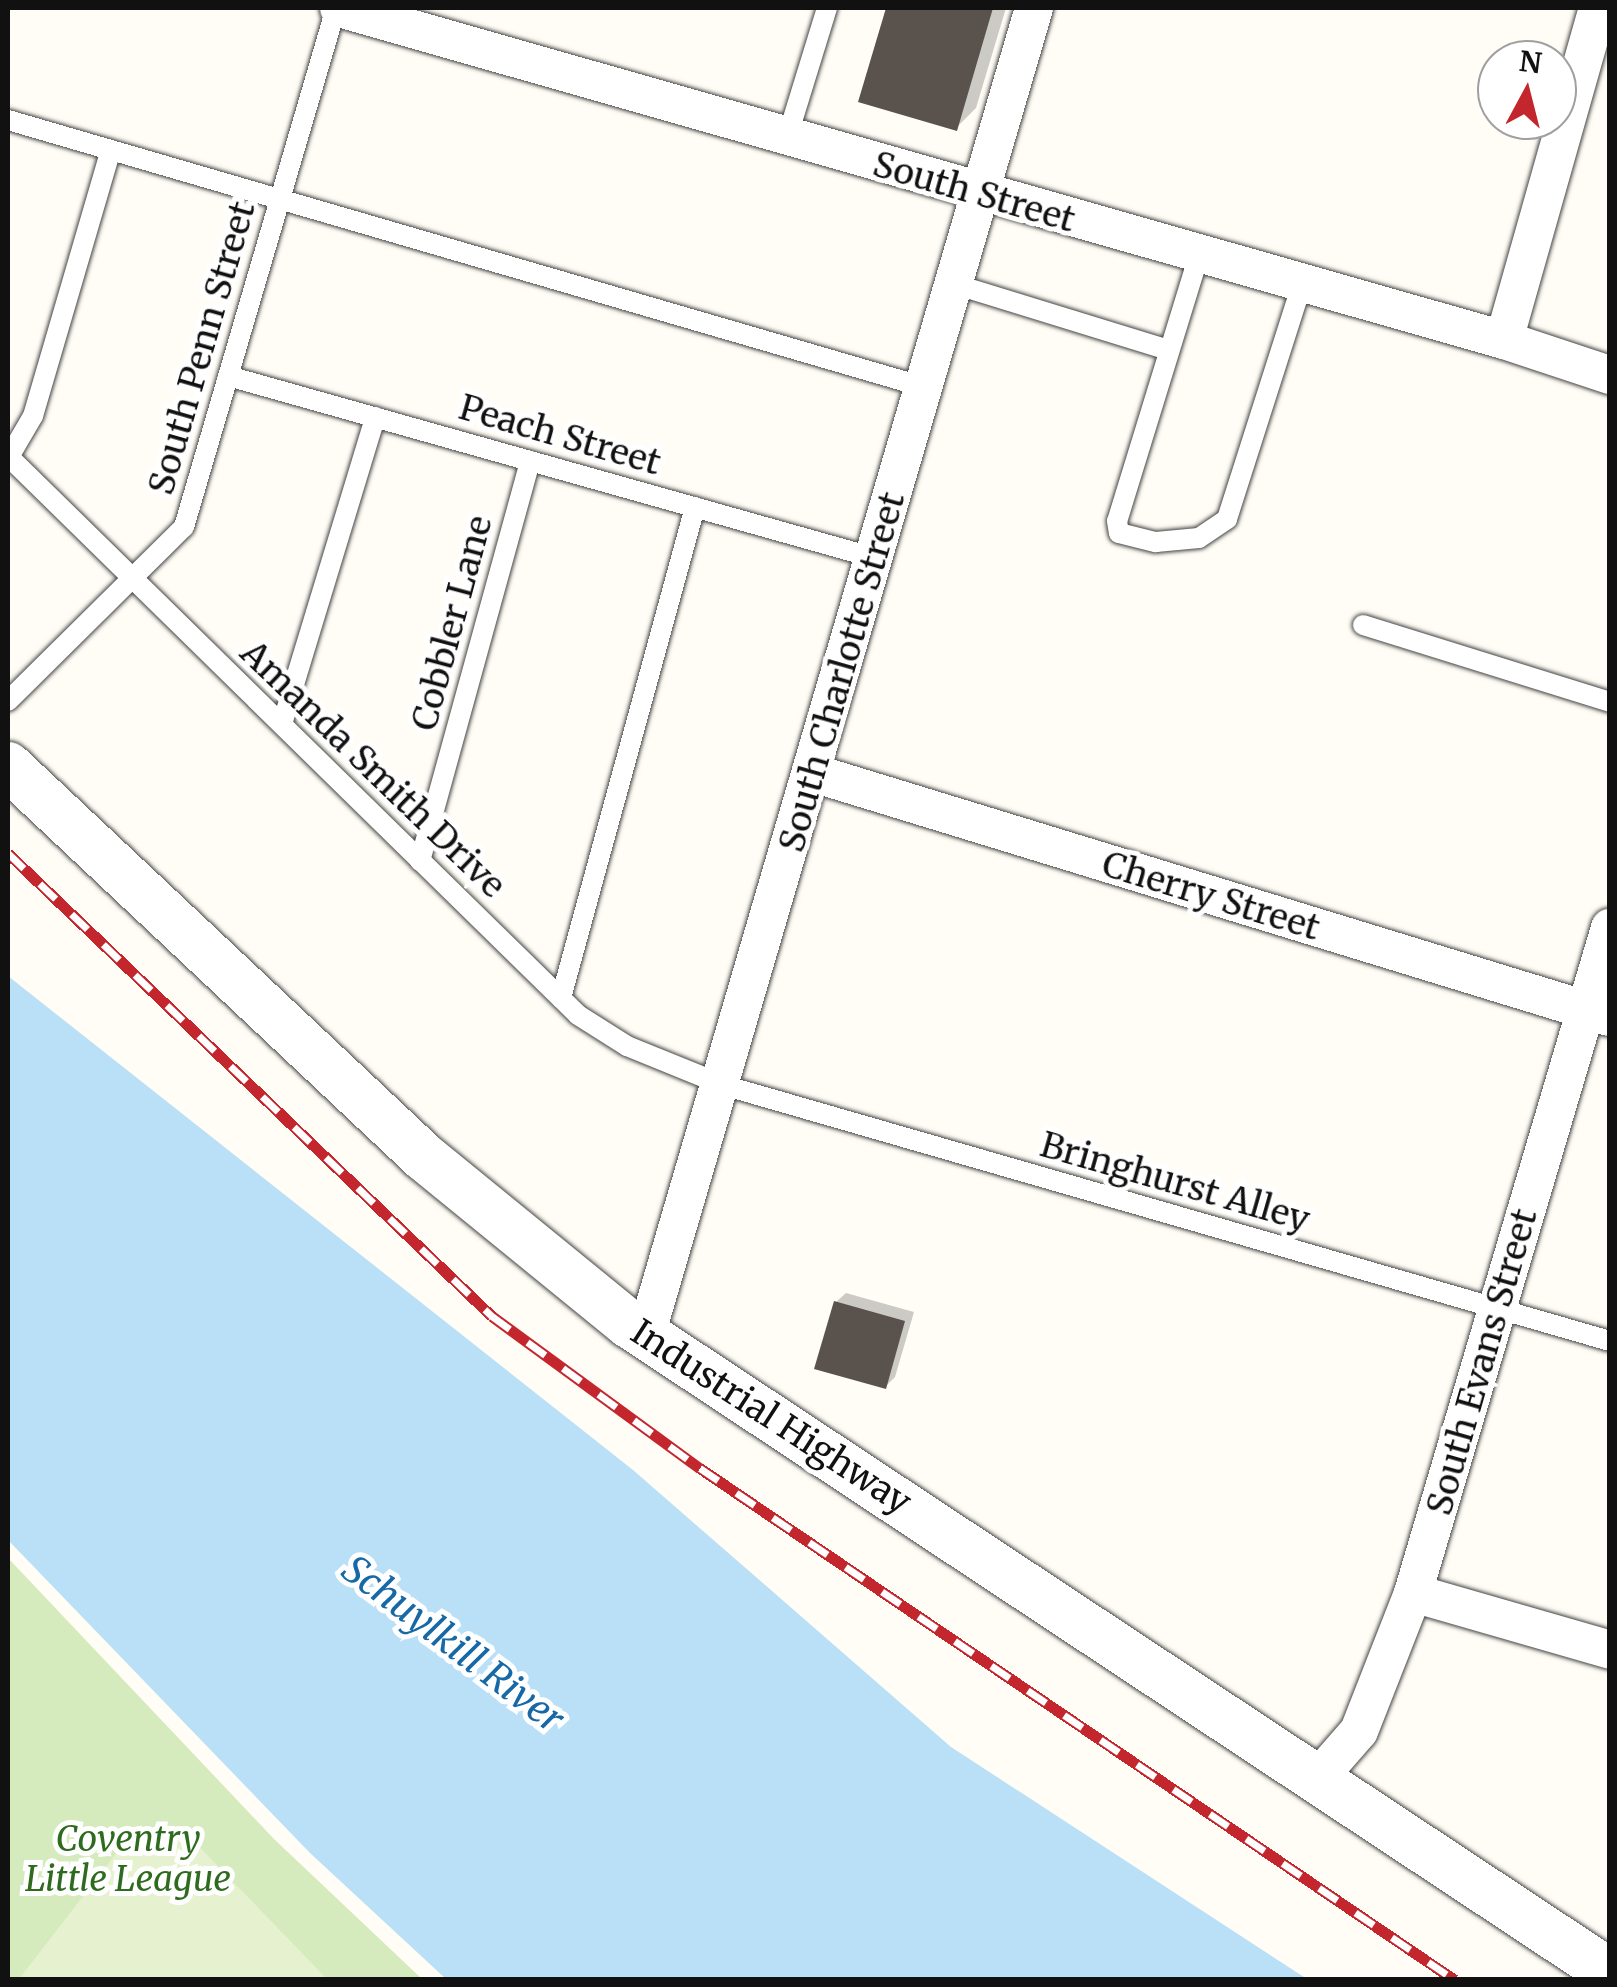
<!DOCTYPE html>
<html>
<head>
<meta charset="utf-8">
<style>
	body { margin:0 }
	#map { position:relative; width:1617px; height:1987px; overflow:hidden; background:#fffdf5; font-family:Merriweather,serif }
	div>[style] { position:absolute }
	.green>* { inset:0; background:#d5ebbd }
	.pitch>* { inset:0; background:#e6f2cf }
	.water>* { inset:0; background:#b9e0f7 }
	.shadow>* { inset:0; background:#0003 }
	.building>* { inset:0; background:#5a524d }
	.roads { filter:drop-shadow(0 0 2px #444) drop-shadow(0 0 2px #444) }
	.service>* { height:20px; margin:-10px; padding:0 10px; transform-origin:10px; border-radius:10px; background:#fff }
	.minor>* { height:38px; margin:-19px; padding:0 19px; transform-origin:19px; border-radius:19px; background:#fff }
	.tertiary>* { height:48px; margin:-24px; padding:0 24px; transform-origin:24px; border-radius:24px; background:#fff }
	.rail>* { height:11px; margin-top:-5.5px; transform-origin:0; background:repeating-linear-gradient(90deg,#fff 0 22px,#c4262e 0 44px); box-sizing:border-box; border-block:2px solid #c4262e }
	span { translate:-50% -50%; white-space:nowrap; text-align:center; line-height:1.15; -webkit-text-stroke:10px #fff; paint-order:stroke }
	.street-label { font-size:35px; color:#111 }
	.park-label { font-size:35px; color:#2f6b1f; font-style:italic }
	.water-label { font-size:38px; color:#1768a6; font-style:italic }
	.frame { position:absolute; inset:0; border:10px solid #111; pointer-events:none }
	.north { position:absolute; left:1477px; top:40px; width:100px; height:100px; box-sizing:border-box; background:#fff; border:2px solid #a0a0a0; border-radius:50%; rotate:7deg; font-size:28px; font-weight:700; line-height:40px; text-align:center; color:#111 }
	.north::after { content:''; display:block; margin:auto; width:35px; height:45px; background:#c4262e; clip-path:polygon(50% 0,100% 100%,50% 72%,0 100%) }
</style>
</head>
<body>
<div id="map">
	<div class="green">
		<i style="clip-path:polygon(8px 1558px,274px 1839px,422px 1979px,8px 1979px)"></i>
	</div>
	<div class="pitch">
		<i style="clip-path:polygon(136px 1828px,181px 1828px,327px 1979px,19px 1979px)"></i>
	</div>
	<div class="water">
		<i style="clip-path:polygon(8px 976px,633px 1470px,951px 1747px,1307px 1979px,446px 1979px,310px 1853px,8px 1540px)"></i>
	</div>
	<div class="shadow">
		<i style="clip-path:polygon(889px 8px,1006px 8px,976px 108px,956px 128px,862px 100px)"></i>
		<i style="clip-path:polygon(846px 1293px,914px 1312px,895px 1377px,886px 1386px,836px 1302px)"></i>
	</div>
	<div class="building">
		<i style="clip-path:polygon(886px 8px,993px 8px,957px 131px,858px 102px)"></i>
		<i style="clip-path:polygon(834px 1301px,905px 1321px,886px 1389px,814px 1369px)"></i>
	</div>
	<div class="roads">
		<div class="service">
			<i style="left:8px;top:120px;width:954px;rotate:16.25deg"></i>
			<i style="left:787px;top:138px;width:136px;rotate:-72.9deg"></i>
			<i style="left:1199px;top:255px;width:278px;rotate:107.1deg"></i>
			<i style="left:1117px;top:521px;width:12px;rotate:81deg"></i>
			<i style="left:1119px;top:533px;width:38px;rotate:14deg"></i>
			<i style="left:1156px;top:542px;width:43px;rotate:-5.3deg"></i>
			<i style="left:1199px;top:538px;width:34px;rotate:-34deg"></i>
			<i style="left:1227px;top:519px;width:247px;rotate:-72.3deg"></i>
			<i style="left:954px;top:284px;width:225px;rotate:17.1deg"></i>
			<i style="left:228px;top:376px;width:672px;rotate:15.71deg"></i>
			<i style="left:8px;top:456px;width:798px;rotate:44.44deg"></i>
			<i style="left:578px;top:1015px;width:58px;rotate:32.3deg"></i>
			<i style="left:627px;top:1046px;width:104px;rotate:22.1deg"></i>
			<i style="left:723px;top:1085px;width:923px;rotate:16.1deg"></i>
			<i style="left:9px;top:457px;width:48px;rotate:-59.7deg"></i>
			<i style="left:33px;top:416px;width:277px;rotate:-73.7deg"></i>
			<i style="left:1363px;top:625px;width:259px;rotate:17.3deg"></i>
			<i style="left:8px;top:701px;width:247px;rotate:-44.7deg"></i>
			<i style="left:184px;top:527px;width:541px;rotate:-73.68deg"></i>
			<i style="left:282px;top:724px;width:321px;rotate:-73.1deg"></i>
			<i style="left:420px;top:861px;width:415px;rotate:-74.6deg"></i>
			<i style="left:561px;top:998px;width:509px;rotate:-74.74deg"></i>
		</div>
		<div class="minor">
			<i style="left:339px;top:8px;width:1211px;rotate:15.91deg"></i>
			<i style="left:1504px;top:340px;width:112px;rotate:18.3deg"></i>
			<i style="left:1504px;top:340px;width:345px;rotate:-74.2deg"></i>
			<i style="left:813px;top:773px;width:833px;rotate:17.04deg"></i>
			<i style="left:646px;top:1335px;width:1383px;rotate:-73.7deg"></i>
			<i style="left:1413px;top:1593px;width:205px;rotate:16.1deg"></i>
			<i style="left:1318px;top:1778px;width:62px;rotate:-48.9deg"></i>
			<i style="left:1359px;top:1731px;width:148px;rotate:-68.6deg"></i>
			<i style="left:1413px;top:1593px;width:694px;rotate:-73.5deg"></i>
		</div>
		<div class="tertiary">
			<i style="left:8px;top:766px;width:571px;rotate:43.23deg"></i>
			<i style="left:424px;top:1157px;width:264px;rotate:39.2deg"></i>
			<i style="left:629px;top:1324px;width:1176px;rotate:33.49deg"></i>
		</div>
	</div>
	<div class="rail">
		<i style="left:8px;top:853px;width:670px;rotate:43.73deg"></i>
		<i style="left:492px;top:1316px;width:258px;rotate:36.2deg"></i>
		<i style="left:700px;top:1468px;width:912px;rotate:34.14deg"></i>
	</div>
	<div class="street-label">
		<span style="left:974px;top:192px;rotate:16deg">South Street</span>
		<span style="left:202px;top:348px;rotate:-74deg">South Penn Street</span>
		<span style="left:560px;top:435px;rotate:16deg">Peach Street</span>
		<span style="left:452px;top:623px;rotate:-75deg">Cobbler Lane</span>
		<span style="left:842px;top:672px;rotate:-74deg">South Charlotte Street</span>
		<span style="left:373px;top:769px;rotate:44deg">Amanda Smith Drive</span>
		<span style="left:1211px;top:896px;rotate:17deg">Cherry Street</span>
		<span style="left:1175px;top:1182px;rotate:16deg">Bringhurst Alley</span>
		<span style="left:1482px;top:1362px;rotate:-74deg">South Evans Street</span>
		<span style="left:771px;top:1417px;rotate:33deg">Industrial Highway</span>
	</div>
	<div class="park-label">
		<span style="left:128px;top:1859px">Coventry<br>Little League</span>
	</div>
	<div class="water-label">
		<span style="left:453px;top:1644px;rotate:37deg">Schuylkill River</span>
	</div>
	<div class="frame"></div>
	<div class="north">N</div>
</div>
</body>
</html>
